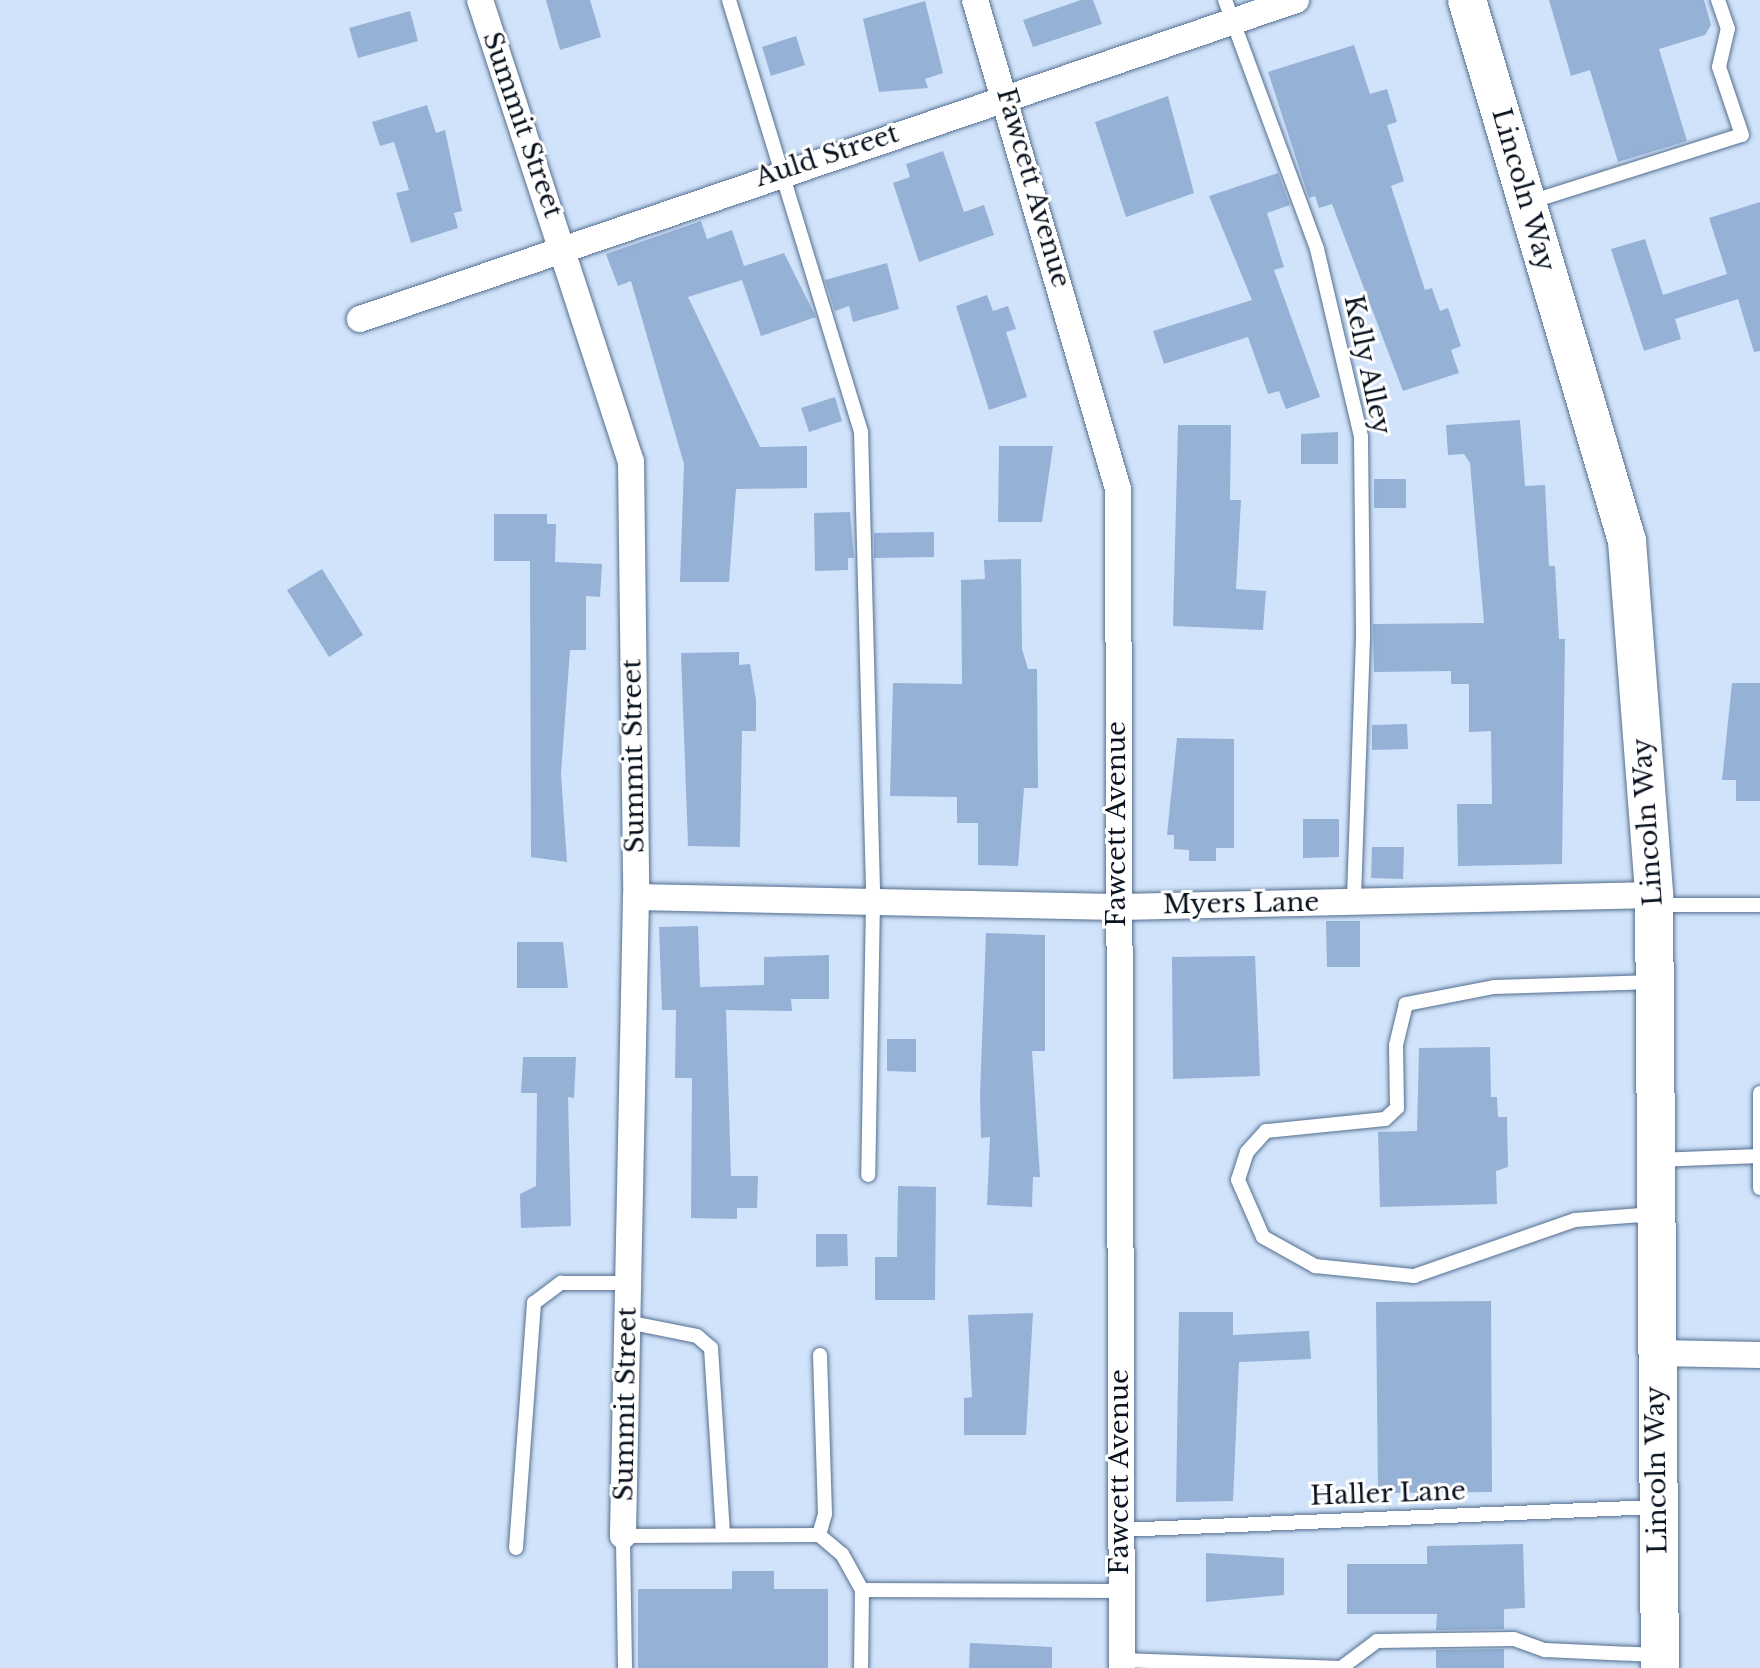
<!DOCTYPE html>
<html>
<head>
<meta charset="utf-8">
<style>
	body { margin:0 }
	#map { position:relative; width:1760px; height:1668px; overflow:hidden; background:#d1e3fa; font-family:"Libre Baskerville",serif }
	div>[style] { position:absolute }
	.building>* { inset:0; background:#95b1d6 }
	.roads { filter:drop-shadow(0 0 2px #546f90) drop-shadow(0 0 2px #546f90) }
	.lane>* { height:14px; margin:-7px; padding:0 7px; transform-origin:7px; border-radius:7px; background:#fff }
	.street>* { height:26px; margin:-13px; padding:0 13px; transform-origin:13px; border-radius:13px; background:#fff }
	.secondary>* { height:38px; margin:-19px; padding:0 19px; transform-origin:19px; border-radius:19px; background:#fff }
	span { translate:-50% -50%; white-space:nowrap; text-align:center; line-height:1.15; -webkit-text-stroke:6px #fff; paint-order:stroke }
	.street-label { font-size:26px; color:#08121f }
</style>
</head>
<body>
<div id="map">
	<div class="building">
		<i style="clip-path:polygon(546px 0,590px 0,601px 37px,560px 50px)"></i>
		<i style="clip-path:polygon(1081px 0,1093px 0,1102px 24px,1033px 47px,1023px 20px)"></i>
		<i style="clip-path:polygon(1549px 0,1704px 0,1711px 25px,1705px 35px,1659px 49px,1687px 141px,1618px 162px,1590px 70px,1571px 76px)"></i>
		<i style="clip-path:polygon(925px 1px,943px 73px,925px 79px,928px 88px,879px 92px,863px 19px)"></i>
		<i style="clip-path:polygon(410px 11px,418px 41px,358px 58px,349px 28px)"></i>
		<i style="clip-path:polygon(796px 36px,805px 65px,771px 76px,762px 47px)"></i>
		<i style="clip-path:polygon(1354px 45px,1370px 94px,1387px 89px,1397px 122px,1387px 125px,1404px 181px,1391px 186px,1425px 290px,1432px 288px,1440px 311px,1448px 308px,1461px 346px,1451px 350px,1459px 373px,1403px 391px,1332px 204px,1319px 208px,1315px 196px,1309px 198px,1268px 72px)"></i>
		<i style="clip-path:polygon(1168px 96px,1194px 193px,1126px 217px,1095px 122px)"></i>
		<i style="clip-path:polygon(427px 105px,436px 133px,445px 130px,462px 211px,454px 213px,458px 228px,411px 243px,396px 193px,409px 190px,394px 142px,380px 146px,372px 122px)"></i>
		<i style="clip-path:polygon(943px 151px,964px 212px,984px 205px,994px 235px,919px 262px,893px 183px,910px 177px,906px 164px)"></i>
		<i style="clip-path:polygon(1278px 173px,1290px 205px,1267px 213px,1284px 267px,1274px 270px,1320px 397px,1286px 409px,1279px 391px,1268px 394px,1248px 337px,1164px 364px,1153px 331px,1252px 300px,1209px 196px)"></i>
		<i style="clip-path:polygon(1760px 202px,1760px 351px,1754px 352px,1738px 299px,1675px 319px,1681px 339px,1644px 351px,1611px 249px,1645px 239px,1663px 295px,1727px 274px,1709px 218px)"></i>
		<i style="clip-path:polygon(701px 221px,707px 239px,732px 230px,744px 266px,784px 253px,816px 317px,761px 336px,742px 280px,688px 297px,760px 447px,807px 446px,807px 488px,736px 489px,729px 582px,680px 582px,684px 464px,631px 281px,618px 286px,606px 254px)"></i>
		<i style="clip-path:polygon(887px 263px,899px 309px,853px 322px,849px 306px,835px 311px,825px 280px)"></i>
		<i style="clip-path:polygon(987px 295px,993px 311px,1008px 306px,1016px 329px,1006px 332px,1027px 397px,989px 410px,956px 306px)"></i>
		<i style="clip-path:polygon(835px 397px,842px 421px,809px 432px,801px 408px)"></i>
		<i style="clip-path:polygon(1520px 420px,1525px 486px,1545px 485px,1549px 566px,1555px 566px,1559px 639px,1565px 639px,1562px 864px,1458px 866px,1457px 804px,1492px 804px,1491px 731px,1469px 732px,1469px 684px,1451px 684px,1451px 671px,1374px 672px,1373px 624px,1484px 623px,1470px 463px,1464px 454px,1448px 455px,1446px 425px)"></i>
		<i style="clip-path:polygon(1178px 425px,1231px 425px,1230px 500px,1241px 500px,1236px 589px,1266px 591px,1263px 630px,1173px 626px)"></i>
		<i style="clip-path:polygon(1338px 432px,1338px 464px,1301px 464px,1301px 434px)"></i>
		<i style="clip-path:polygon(999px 446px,1053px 446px,1042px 522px,998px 522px)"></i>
		<i style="clip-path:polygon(1374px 479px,1406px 479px,1406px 508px,1374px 508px)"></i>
		<i style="clip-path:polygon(850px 512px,854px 558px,848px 558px,848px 570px,815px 571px,814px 513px)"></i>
		<i style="clip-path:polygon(494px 514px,547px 514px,547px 524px,556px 524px,555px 562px,602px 564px,600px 597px,586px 596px,586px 650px,570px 650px,561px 774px,567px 862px,531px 857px,530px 561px,494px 561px)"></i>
		<i style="clip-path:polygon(934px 532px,934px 557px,874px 558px,874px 533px)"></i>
		<i style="clip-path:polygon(1021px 559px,1022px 649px,1028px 669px,1037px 669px,1038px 788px,1024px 788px,1018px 866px,978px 865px,978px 823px,957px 823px,957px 797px,890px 796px,893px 683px,962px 684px,961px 580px,985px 579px,984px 560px)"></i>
		<i style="clip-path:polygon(322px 569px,363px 635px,329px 657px,287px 590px)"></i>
		<i style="clip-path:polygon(739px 652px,739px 665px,750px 664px,756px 700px,756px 731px,742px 731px,740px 847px,688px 846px,681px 653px)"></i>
		<i style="clip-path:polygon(1732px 683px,1760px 683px,1760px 801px,1736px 801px,1736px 780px,1722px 780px)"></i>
		<i style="clip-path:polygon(1407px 724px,1408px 749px,1372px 750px,1372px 725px)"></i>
		<i style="clip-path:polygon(1177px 738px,1234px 739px,1234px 848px,1216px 848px,1216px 861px,1189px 861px,1189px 850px,1174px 849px,1174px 835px,1167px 835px)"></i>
		<i style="clip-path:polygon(1303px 819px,1339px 819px,1339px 857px,1303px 858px)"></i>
		<i style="clip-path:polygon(1372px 847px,1404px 847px,1403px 879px,1371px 878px)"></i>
		<i style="clip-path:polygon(1326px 921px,1360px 921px,1360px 967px,1327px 967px)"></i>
		<i style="clip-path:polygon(698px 926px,700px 987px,764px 985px,764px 957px,829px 955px,829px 999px,791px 999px,792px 1011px,726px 1010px,731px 1176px,758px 1176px,757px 1208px,737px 1208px,737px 1219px,691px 1218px,692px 1078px,675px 1078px,676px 1010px,662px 1010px,659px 927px)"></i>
		<i style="clip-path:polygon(986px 933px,1045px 935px,1045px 1051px,1032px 1051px,1040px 1177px,1033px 1177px,1032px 1207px,987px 1205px,990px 1137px,981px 1138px,980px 1095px)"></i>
		<i style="clip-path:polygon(517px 942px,563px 942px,568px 988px,517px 988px)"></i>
		<i style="clip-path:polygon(1255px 956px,1260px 1076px,1173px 1079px,1172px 957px)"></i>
		<i style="clip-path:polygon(887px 1039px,916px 1039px,916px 1072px,887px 1071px)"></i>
		<i style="clip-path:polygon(1490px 1047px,1491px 1097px,1497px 1097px,1498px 1117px,1507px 1117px,1508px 1167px,1496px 1171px,1497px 1204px,1380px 1207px,1378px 1132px,1417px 1131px,1419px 1048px)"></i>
		<i style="clip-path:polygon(523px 1057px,576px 1057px,574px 1098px,568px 1097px,571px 1226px,521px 1228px,520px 1194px,536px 1186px,537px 1093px,521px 1093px)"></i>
		<i style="clip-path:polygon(898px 1186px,936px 1187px,935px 1300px,875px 1300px,875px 1257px,897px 1257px)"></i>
		<i style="clip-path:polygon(816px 1234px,847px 1234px,848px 1266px,816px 1267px)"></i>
		<i style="clip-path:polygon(1491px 1301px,1492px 1492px,1378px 1493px,1376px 1302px)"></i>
		<i style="clip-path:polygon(1179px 1312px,1233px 1312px,1233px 1335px,1309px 1331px,1311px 1359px,1239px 1362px,1233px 1501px,1176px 1502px)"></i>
		<i style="clip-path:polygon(1033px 1313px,1026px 1435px,964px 1435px,964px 1398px,972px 1397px,968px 1315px)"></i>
		<i style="clip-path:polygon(1523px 1544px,1525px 1608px,1504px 1609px,1504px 1629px,1436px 1630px,1437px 1614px,1347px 1614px,1347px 1564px,1427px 1564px,1427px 1546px)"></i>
		<i style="clip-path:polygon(1206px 1553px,1284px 1558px,1284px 1595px,1206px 1602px)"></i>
		<i style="clip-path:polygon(732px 1571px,774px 1571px,774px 1589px,828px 1589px,828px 1668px,638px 1668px,638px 1589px,732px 1589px)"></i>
		<i style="clip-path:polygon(970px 1643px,1052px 1647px,1052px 1668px,969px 1668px)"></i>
		<i style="clip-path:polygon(1504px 1649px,1504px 1668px,1436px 1668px,1436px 1650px)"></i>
	</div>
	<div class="roads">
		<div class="lane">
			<i style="left:729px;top:0;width:451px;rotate:73deg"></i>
			<i style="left:861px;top:431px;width:471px;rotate:88.5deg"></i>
			<i style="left:873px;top:902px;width:273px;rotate:91deg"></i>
			<i style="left:1225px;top:0;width:265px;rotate:69.7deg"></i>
			<i style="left:1317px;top:249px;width:193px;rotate:76.8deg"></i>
			<i style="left:1361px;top:437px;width:202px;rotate:89.4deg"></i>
			<i style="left:1363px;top:639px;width:262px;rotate:92deg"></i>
			<i style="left:1527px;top:203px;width:225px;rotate:-17.6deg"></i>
			<i style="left:1742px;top:135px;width:72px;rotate:-108.7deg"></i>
			<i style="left:1719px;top:67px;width:39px;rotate:-77deg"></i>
			<i style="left:1728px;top:29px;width:31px;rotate:-109deg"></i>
			<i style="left:1654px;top:905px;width:106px"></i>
			<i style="left:1655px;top:982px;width:161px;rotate:178.2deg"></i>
			<i style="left:1494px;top:987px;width:90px;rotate:169.1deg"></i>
			<i style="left:1406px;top:1004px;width:42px;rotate:103.7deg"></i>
			<i style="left:1396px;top:1045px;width:63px;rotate:89.1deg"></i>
			<i style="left:1397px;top:1108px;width:16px;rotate:137deg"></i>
			<i style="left:1385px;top:1119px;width:120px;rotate:174.2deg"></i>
			<i style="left:1266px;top:1131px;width:28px;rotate:132deg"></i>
			<i style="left:1247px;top:1152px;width:29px;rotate:108deg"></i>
			<i style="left:1238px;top:1180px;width:62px;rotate:66.3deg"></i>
			<i style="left:1263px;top:1237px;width:60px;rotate:29.1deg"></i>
			<i style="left:1315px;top:1266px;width:100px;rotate:5.8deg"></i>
			<i style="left:1414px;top:1276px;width:170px;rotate:-19.2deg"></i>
			<i style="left:1575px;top:1220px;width:80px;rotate:-4.3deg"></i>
			<i style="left:1760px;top:1093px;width:95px;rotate:90deg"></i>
			<i style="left:1656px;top:1160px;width:103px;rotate:-2.2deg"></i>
			<i style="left:627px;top:1322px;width:71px;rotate:11.3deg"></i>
			<i style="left:697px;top:1336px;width:18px;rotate:41deg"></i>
			<i style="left:711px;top:1348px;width:187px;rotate:86.3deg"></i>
			<i style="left:1120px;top:1530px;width:535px;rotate:-2.46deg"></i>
			<i style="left:819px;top:1535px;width:22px;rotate:-74deg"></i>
			<i style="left:825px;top:1514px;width:159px;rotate:-91.8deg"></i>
			<i style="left:516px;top:1548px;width:246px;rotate:-85.8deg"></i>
			<i style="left:534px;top:1303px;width:34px;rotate:-37deg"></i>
			<i style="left:561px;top:1283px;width:67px"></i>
			<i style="left:862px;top:1590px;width:259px;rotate:0.2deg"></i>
			<i style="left:1122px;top:1660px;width:218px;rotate:2.1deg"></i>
			<i style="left:625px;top:1668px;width:132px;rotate:-90.9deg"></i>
			<i style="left:623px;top:1536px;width:196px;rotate:-0.3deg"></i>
			<i style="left:819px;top:1535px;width:30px;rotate:40deg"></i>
			<i style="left:842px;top:1554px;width:41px;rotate:60.9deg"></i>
			<i style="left:862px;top:1590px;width:78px;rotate:90.7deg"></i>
			<i style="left:1341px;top:1668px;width:45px;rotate:-36.9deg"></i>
			<i style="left:1377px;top:1641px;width:137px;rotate:-0.8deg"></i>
			<i style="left:1514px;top:1639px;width:33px;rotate:20deg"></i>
			<i style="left:1545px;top:1650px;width:112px;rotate:2.6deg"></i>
		</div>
		<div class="street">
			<i style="left:480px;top:0;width:485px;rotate:71.9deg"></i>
			<i style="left:631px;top:461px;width:436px;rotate:89.3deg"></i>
			<i style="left:636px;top:897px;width:639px;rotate:91.17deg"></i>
			<i style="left:975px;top:0;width:509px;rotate:73.7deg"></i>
			<i style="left:1118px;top:489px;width:1179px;rotate:89.81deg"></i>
			<i style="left:360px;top:319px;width:989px;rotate:-18.82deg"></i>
			<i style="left:636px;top:897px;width:480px;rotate:1.2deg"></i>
			<i style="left:1116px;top:907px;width:538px;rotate:-1.28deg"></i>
			<i style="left:1656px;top:1353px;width:104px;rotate:1.1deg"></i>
		</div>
		<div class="secondary">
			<i style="left:1467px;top:0;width:564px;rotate:73.52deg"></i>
			<i style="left:1627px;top:541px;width:355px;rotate:85.6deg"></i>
			<i style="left:1654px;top:895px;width:773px;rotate:89.56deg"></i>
		</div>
	</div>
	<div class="street-label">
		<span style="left:522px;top:125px;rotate:71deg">Summit Street</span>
		<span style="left:827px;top:156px;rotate:-18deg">Auld Street</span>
		<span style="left:1033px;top:188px;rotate:74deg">Fawcett Avenue</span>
		<span style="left:1523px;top:190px;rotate:74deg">Lincoln Way</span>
		<span style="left:1367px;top:365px;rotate:78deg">Kelly Alley</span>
		<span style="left:634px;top:756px;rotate:-91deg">Summit Street</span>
		<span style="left:1648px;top:822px;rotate:-94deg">Lincoln Way</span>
		<span style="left:1117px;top:824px;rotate:-90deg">Fawcett Avenue</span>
		<span style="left:1241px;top:904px;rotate:-1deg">Myers Lane</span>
		<span style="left:626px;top:1404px;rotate:-89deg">Summit Street</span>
		<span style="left:1657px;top:1470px;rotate:-91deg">Lincoln Way</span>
		<span style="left:1120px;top:1472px;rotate:-90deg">Fawcett Avenue</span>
		<span style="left:1388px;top:1494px;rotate:-2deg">Haller Lane</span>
	</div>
</div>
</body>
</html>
